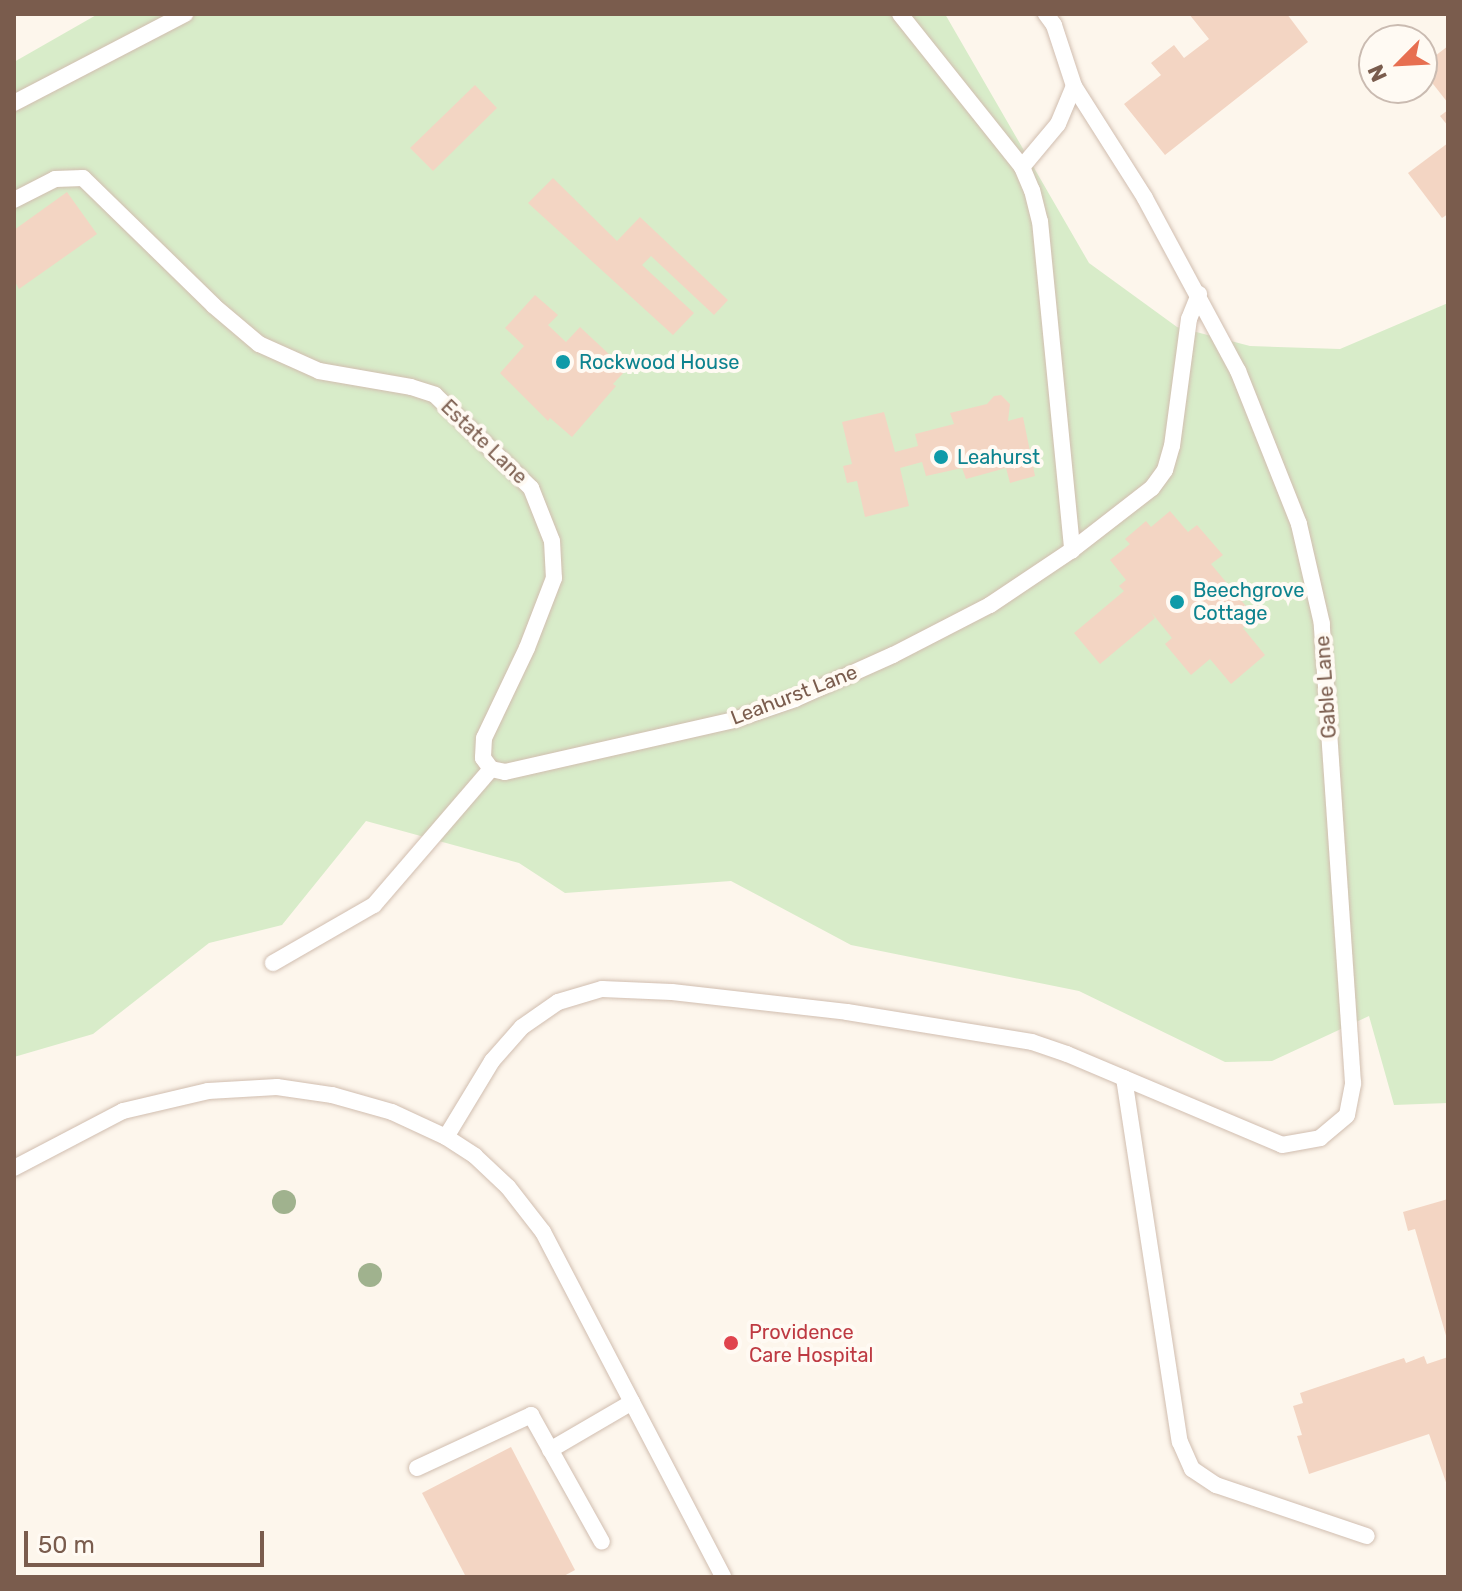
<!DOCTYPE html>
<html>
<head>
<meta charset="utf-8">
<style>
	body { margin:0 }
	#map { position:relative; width:1462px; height:1591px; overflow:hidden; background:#fdf6ec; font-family:Rubik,sans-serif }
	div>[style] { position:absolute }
	.green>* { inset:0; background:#d8ecc9 }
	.building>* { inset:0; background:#f3d5c3 }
	.roads { filter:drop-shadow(0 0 2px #d1beb0) drop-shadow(0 0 2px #d1beb0) }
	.lane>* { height:16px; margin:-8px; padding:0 8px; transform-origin:8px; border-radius:8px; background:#fff }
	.trees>* { width:24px; height:24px; margin:-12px; border-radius:50%; background:#a0b28e }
	.dots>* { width:22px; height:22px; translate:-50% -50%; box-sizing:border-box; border:4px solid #fffaf3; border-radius:50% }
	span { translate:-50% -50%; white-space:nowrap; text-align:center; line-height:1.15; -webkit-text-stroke:8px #fffaf3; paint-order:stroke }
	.culture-label { font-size:20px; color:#0d838f }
	.left { translate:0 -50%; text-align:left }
	.street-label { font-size:20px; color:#7a5c4d }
	.health-label { font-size:20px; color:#be3a42 }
	.frame { position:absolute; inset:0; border:16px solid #7a5c4d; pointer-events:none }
	.north { position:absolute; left:1358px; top:24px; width:80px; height:80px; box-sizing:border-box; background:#fffaf3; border:2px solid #cabbb1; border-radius:50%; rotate:246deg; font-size:22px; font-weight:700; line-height:32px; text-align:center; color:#7a5c4d }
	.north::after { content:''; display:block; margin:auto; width:28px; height:36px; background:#e76f51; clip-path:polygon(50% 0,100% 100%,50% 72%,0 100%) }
	.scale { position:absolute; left:24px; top:1531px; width:240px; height:36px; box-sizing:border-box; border:4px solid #7a5c4d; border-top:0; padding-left:10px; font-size:24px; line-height:28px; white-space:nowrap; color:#7a5c4d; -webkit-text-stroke:6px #fffaf3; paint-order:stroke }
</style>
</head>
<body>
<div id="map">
	<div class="green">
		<i style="clip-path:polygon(98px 14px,945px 14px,1089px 263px,1177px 327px,1250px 346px,1340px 349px,1448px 303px,1448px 1103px,1394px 1105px,1369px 1016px,1272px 1061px,1225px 1062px,1079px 991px,851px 945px,731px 881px,565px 893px,519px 863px,366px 821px,282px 925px,209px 943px,93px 1034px,14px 1057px,14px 62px)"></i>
	</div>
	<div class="building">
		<i style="clip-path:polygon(1189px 14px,1287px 14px,1308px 42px,1165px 155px,1124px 104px,1161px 75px,1151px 63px,1174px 45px,1184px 58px,1209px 39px)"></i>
		<i style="clip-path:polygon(1448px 46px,1448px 103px,1422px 70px,1422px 66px)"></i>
		<i style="clip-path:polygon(475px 85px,497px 108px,433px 171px,410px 148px)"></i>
		<i style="clip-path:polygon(1448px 110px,1448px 126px,1440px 116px)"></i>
		<i style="clip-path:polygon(1448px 143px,1448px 214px,1442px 218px,1408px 173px)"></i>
		<i style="clip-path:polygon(553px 178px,617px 241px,640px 217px,728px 300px,714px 315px,651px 256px,642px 265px,694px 313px,673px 335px,528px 203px)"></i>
		<i style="clip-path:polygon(67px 192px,97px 234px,19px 289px,14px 280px,14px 230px)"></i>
		<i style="clip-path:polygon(535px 295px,558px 315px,548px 325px,566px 342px,580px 327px,626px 370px,613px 384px,616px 386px,572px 437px,550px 418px,548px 421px,500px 373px,524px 346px,505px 328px)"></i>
		<i style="clip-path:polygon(1001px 395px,1010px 404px,1008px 421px,1023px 417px,1035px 476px,1010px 483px,1006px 468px,966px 479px,962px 468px,926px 476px,922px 462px,900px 468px,909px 506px,865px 517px,857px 481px,847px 483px,843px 466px,852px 464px,842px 422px,884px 412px,895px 452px,918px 446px,915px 434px,954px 424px,950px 413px,987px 404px,994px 396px)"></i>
		<i style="clip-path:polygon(1170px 511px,1188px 532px,1197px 525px,1223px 555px,1211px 564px,1255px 617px,1243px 628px,1265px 655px,1231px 684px,1210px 659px,1191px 675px,1165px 644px,1172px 638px,1151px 612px,1155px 618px,1100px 664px,1074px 633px,1124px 591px,1119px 586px,1126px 580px,1110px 560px,1130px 544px,1125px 539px,1146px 521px,1151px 527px)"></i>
		<i style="clip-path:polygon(1448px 1199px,1448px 1339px,1447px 1339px,1415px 1229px,1408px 1231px,1403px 1212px)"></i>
		<i style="clip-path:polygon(1424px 1356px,1427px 1364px,1448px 1357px,1448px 1488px,1429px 1434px,1309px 1474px,1297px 1436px,1302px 1435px,1293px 1406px,1303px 1403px,1300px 1393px,1404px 1358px,1406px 1363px)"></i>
		<i style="clip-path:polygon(511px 1447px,575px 1570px,562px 1577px,466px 1577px,422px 1493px)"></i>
	</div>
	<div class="roads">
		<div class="lane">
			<i style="left:900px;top:14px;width:196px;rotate:51.4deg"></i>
			<i style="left:1022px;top:167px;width:25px;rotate:67deg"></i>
			<i style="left:1032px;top:190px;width:32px;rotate:76deg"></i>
			<i style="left:1040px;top:221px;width:331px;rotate:84.4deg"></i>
			<i style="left:14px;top:103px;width:193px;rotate:-27.5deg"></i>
			<i style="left:1022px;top:167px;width:56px;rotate:-50.1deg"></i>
			<i style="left:1058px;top:124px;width:41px;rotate:-67.2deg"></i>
			<i style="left:14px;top:200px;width:46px;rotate:-27.1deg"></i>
			<i style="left:55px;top:179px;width:28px;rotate:-2deg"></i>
			<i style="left:83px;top:178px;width:183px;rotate:44.3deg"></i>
			<i style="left:214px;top:306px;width:59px;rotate:40.2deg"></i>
			<i style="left:259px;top:344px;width:66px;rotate:24.2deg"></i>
			<i style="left:319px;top:371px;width:93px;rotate:9.9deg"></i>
			<i style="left:411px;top:387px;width:25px;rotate:18deg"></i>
			<i style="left:435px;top:395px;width:134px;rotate:44.1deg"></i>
			<i style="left:531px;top:488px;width:57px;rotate:68.4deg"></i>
			<i style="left:552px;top:541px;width:37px;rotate:87deg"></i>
			<i style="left:554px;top:578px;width:75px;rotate:111.1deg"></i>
			<i style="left:527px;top:648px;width:100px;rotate:115.5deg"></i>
			<i style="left:484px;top:738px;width:20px;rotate:93deg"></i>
			<i style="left:483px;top:758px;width:14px;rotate:54deg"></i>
			<i style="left:491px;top:769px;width:14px;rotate:12deg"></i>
			<i style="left:505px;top:772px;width:235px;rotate:-12.8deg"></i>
			<i style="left:734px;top:720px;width:65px;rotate:-19deg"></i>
			<i style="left:795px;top:699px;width:107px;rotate:-24.2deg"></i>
			<i style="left:893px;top:655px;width:109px;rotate:-27.3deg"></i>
			<i style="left:990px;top:605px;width:99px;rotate:-33.9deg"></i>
			<i style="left:1072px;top:550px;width:101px;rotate:-37.8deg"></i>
			<i style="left:1152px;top:488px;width:22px;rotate:-54deg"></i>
			<i style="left:1165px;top:470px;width:25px;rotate:-74deg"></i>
			<i style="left:1172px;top:446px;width:128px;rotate:-82.4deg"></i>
			<i style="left:1189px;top:319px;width:27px;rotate:-68deg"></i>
			<i style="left:273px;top:963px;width:116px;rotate:-29.9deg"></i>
			<i style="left:374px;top:905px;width:179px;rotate:-49.3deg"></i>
			<i style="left:1124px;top:1078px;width:368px;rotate:81.3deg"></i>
			<i style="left:1180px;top:1442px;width:30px;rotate:66deg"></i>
			<i style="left:1192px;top:1469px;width:29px;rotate:34deg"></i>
			<i style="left:1216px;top:1485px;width:159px;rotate:18.7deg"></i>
			<i style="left:446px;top:1137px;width:89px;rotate:-58.8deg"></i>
			<i style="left:492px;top:1061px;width:45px;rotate:-48.6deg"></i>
			<i style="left:522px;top:1027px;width:44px;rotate:-34.8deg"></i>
			<i style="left:558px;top:1002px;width:46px;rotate:-16.5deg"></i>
			<i style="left:602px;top:989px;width:70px;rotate:2.5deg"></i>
			<i style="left:672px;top:992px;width:176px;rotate:6.5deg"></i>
			<i style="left:847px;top:1012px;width:187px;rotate:9.2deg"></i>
			<i style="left:1032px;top:1042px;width:37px;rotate:19deg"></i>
			<i style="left:1067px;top:1054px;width:233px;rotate:22.9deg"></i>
			<i style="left:1282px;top:1145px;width:39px;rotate:-10deg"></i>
			<i style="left:1320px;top:1138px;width:35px;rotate:-40deg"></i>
			<i style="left:1347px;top:1115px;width:33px;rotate:-79deg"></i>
			<i style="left:1353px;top:1083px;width:460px;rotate:-93.9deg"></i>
			<i style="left:1322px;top:624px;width:103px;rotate:-103deg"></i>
			<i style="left:1299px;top:524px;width:165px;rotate:-111.7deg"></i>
			<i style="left:1238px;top:371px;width:196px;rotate:-118.3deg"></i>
			<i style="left:1145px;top:198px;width:133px;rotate:-122.4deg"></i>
			<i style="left:1074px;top:86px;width:64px;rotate:-108.2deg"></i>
			<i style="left:1054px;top:25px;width:14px;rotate:-126deg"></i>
			<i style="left:14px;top:1168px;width:123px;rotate:-27.6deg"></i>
			<i style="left:123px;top:1111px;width:87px;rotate:-13.2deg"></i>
			<i style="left:208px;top:1091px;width:69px;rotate:-3.3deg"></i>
			<i style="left:277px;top:1087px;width:56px;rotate:8.3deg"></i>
			<i style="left:332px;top:1095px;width:62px;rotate:15.8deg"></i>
			<i style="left:392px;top:1112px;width:60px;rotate:24.8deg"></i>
			<i style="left:446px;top:1137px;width:35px;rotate:33deg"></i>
			<i style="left:475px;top:1156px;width:45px;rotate:43.2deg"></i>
			<i style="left:508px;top:1187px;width:57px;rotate:52.1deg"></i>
			<i style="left:543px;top:1232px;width:389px;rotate:62.4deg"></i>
			<i style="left:550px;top:1450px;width:95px;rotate:-30.3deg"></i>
			<i style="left:417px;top:1468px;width:126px;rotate:-24.9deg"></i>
			<i style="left:531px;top:1415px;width:145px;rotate:60.8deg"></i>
		</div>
	</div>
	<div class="trees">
		<i style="left:284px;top:1202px"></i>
		<i style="left:370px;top:1275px"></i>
	</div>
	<div class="dots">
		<i style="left:563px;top:362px;background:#0f9aa8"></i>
		<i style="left:941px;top:457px;background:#0f9aa8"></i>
		<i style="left:1177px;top:602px;background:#0f9aa8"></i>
		<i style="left:731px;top:1343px;background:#e0444e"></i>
	</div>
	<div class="culture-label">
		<span class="left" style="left:579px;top:362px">Rockwood House</span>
		<span class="left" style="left:957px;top:457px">Leahurst</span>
		<span class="left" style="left:1193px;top:602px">Beechgrove<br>Cottage</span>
	</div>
	<div class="street-label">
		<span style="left:484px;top:442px;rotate:44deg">Estate Lane</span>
		<span style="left:1326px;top:687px;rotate:-94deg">Gable Lane</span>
		<span style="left:794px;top:695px;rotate:-21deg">Leahurst Lane</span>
	</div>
	<div class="health-label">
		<span class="left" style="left:749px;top:1344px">Providence<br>Care Hospital</span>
	</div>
	<div class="frame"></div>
	<div class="north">N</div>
	<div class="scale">50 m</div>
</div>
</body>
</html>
